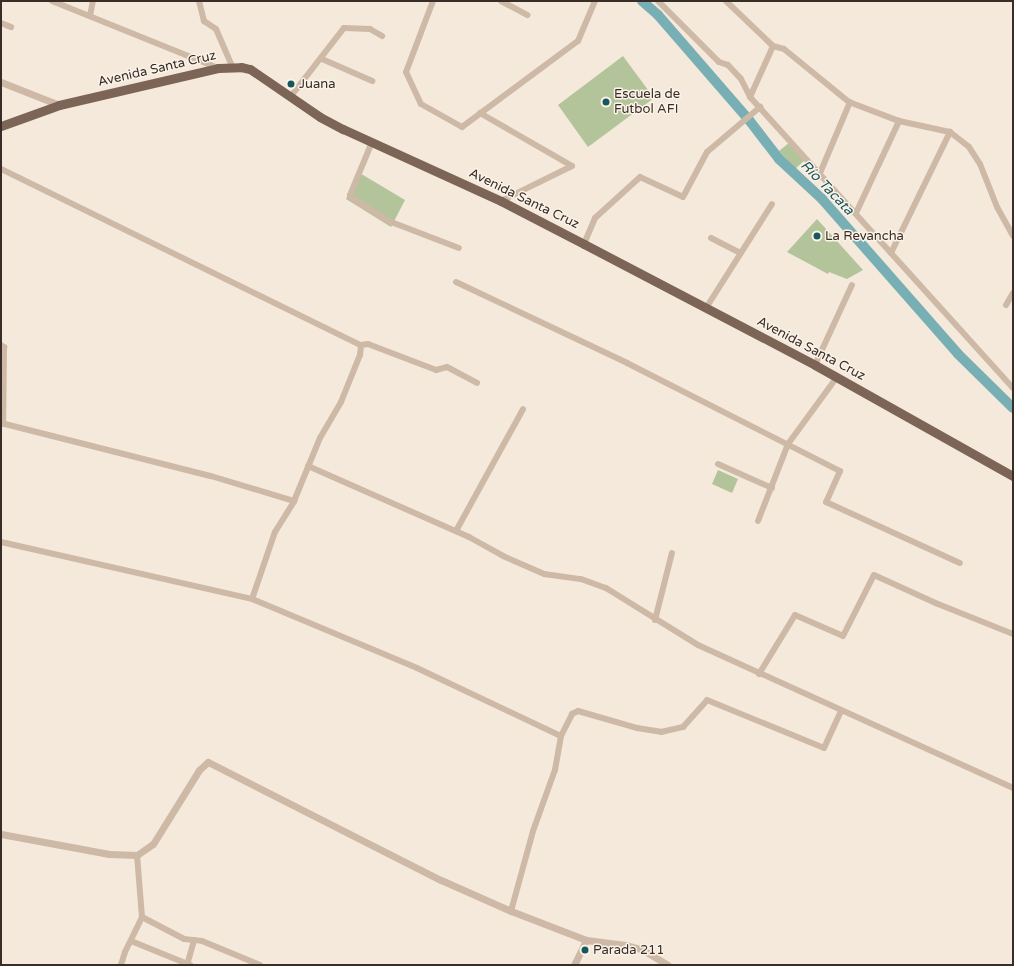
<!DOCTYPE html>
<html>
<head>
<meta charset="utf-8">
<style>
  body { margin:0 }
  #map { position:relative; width:1014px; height:966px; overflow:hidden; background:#f4e9db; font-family:"Varela Round",sans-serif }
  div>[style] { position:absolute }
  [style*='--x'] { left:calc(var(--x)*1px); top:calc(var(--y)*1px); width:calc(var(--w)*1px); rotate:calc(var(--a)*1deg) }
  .green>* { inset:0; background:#b4c49a }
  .river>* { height:10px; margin:-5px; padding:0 5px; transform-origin:5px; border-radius:5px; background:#77afb4 }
  .minor>* { height:6px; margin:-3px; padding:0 3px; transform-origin:3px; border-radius:3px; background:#cdb9a6 }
  .tertiary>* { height:7px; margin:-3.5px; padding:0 3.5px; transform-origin:3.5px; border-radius:3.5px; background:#cdb9a6 }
  .primary>* { height:9px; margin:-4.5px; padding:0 4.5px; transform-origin:4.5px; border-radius:4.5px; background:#7c6557 }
  .dots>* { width:11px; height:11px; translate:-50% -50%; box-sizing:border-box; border:2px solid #fbf3e8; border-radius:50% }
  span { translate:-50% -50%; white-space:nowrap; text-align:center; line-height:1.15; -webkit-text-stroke:3px #fbf3e8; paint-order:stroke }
  .street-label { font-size:13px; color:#392d27 }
  .poi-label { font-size:13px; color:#392d27 }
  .left { translate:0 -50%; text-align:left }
  .water-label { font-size:14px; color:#19575e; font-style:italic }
  .frame { position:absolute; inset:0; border:2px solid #392d27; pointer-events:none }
</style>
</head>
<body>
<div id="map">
  <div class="green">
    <i style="clip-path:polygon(623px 56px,654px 98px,588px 147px,558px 105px)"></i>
    <i style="clip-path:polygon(789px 143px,805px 160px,795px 169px,779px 151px)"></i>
    <i style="clip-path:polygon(358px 172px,405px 200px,391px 227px,346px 199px)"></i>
    <i style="clip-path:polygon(817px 219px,863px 270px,847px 279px,829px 272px,828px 274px,787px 252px)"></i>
    <i style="clip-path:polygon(718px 470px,738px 479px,732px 493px,712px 484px)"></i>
  </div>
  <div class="river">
    <i style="--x:642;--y:1;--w:21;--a:41"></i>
    <i style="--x:658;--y:15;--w:139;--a:49.1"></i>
    <i style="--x:749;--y:120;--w:49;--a:52.4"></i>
    <i style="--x:779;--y:159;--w:59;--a:42.9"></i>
    <i style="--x:822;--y:199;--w:206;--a:48.7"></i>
    <i style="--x:958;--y:354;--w:77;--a:44.5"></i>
  </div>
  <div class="minor">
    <i style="--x:52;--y:1;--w:179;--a:22"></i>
    <i style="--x:199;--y:1;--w:21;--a:76"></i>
    <i style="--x:204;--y:21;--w:14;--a:34"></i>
    <i style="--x:216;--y:29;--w:40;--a:66.6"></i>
    <i style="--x:433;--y:1;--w:76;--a:110.8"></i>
    <i style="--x:406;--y:72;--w:35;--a:65"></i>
    <i style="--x:421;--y:104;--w:47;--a:29.3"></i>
    <i style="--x:462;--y:127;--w:144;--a:-36.6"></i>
    <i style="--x:578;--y:41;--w:43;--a:-67"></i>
    <i style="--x:501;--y:1;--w:30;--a:28"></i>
    <i style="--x:658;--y:1;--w:86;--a:45"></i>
    <i style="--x:719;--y:62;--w:9;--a:18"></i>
    <i style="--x:728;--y:65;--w:19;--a:47"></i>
    <i style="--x:741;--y:79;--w:20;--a:63"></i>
    <i style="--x:750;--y:97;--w:392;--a:47.9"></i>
    <i style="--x:726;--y:1;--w:65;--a:43.8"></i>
    <i style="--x:773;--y:46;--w:11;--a:15"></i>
    <i style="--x:784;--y:49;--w:84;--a:39.2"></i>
    <i style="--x:849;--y:102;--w:53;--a:20.8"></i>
    <i style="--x:899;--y:121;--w:52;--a:12.2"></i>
    <i style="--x:950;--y:132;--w:24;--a:38"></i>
    <i style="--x:969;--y:147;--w:20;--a:57"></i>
    <i style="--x:980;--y:164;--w:46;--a:68.4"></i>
    <i style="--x:997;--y:207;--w:33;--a:61"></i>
    <i style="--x:90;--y:16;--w:15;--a:-79"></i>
    <i style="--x:1;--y:23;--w:11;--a:22"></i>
    <i style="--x:322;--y:59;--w:55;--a:23.7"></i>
    <i style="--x:291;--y:96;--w:86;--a:-52.1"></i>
    <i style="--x:344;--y:28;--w:26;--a:2"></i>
    <i style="--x:370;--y:29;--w:14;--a:30"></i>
    <i style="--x:750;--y:97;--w:56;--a:-65.7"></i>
    <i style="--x:480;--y:113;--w:106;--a:29.9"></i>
    <i style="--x:572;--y:166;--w:79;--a:153.8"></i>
    <i style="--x:372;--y:142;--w:57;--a:112.5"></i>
    <i style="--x:350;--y:195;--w:4;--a:56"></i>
    <i style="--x:352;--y:198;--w:40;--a:32.9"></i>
    <i style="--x:386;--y:220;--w:78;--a:21"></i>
    <i style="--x:1;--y:169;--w:401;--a:26.1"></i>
    <i style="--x:361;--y:345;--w:7;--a:-8"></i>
    <i style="--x:368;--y:344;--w:73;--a:20.9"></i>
    <i style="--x:436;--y:370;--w:11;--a:-15"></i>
    <i style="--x:447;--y:367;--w:34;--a:28"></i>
    <i style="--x:820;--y:173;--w:77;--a:-67.1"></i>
    <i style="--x:856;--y:213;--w:102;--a:-64.9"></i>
    <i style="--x:711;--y:238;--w:33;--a:27"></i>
    <i style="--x:584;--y:244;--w:28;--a:-67"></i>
    <i style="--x:595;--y:218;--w:61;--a:-42.3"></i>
    <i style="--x:640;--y:177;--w:47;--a:24.9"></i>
    <i style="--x:683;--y:197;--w:51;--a:-61.9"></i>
    <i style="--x:707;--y:152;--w:70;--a:-40.3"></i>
    <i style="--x:891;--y:253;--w:135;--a:-64"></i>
    <i style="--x:456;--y:282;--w:189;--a:25.3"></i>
    <i style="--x:627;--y:363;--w:239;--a:26.9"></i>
    <i style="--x:840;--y:471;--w:34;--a:114"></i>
    <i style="--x:826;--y:502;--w:147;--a:24.5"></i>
    <i style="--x:1006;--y:305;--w:14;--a:-60"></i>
    <i style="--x:706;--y:308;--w:123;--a:-57.6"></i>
    <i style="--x:1;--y:345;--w:4;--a:34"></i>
    <i style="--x:4;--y:347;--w:77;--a:90.7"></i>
    <i style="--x:815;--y:365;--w:88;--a:-65.2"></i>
    <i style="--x:1;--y:423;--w:217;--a:14.2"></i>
    <i style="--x:211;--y:476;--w:87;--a:16.8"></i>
    <i style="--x:718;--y:464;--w:59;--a:24"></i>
    <i style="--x:308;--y:466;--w:176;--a:23.8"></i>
    <i style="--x:469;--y:537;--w:39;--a:29"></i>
    <i style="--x:503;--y:556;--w:45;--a:23.7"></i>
    <i style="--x:544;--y:574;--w:37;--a:8"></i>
    <i style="--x:581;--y:579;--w:27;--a:20"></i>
    <i style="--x:606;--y:588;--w:108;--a:31.8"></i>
    <i style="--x:698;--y:645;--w:346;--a:24.4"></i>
    <i style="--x:758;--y:521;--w:83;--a:-68.7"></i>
    <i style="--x:788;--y:444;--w:83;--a:-53.8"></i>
    <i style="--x:456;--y:531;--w:139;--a:-61.2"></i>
    <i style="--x:1;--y:542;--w:257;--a:12.8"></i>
    <i style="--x:252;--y:599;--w:179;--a:22.7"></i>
    <i style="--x:417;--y:668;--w:159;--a:25.3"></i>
    <i style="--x:252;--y:599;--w:71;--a:-71.1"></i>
    <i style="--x:275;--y:532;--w:36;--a:-58"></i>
    <i style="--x:294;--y:501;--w:68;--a:-67.6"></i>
    <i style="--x:320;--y:438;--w:42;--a:-59.7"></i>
    <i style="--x:341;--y:402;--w:51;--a:-68"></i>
    <i style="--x:360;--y:355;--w:10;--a:-84"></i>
    <i style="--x:655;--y:620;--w:69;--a:-75.8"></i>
    <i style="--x:759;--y:674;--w:69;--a:-58.6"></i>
    <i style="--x:795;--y:615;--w:52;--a:23.6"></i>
    <i style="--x:843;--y:636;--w:68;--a:-63.1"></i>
    <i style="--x:874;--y:575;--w:70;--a:24.4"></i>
    <i style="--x:938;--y:604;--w:81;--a:21.8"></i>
    <i style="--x:137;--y:855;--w:62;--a:85.4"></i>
    <i style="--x:142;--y:917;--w:47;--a:27.6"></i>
    <i style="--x:184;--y:939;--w:18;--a:6"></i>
    <i style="--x:202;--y:941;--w:63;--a:22.5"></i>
    <i style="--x:511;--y:911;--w:83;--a:-74.6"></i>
    <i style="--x:533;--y:831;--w:65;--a:-70.2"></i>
    <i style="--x:555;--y:770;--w:35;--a:-80"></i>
    <i style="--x:561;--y:736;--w:25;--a:-63"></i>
    <i style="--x:572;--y:714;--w:7;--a:-27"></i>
    <i style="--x:578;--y:711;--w:61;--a:16.1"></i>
    <i style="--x:637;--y:728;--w:24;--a:9"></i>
    <i style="--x:661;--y:732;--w:23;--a:-13"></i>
    <i style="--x:683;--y:727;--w:36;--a:-48"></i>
    <i style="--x:707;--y:700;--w:126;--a:22.3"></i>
    <i style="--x:824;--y:748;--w:41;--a:-65.3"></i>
    <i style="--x:131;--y:941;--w:64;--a:22.1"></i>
    <i style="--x:121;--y:965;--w:14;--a:-73"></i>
    <i style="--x:125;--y:952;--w:39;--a:-64"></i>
    <i style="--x:187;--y:965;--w:26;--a:-74"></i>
  </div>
  <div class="tertiary">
    <i style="--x:1;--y:82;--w:62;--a:21.6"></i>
    <i style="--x:1;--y:834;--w:110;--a:10.5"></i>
    <i style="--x:109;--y:854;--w:28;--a:2"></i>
    <i style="--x:137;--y:855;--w:19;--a:-35"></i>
    <i style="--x:153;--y:844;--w:87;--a:-58.1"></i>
    <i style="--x:199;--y:770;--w:12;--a:-42"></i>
    <i style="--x:208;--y:762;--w:261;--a:26.9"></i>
    <i style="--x:441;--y:880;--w:77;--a:23.9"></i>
    <i style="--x:511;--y:911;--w:80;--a:21.1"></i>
    <i style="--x:586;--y:940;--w:40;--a:7.1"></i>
    <i style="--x:626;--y:945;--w:18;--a:16"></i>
    <i style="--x:643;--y:950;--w:29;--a:31"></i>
    <i style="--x:574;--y:965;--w:28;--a:-64"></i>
  </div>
  <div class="primary">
    <i style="--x:1;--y:126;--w:62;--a:-19.9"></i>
    <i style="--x:59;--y:105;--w:163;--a:-13.1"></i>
    <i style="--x:218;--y:68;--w:23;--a:-2"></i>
    <i style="--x:241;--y:67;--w:9;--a:13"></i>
    <i style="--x:250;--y:69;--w:85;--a:34.4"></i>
    <i style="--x:320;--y:117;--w:26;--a:28"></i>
    <i style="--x:343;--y:129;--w:174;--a:24.5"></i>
    <i style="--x:501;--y:201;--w:93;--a:27.4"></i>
    <i style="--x:584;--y:244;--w:261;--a:27.6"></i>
    <i style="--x:815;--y:365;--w:227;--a:29.3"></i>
  </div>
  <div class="dots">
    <i style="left:291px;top:84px;background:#19575e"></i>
    <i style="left:606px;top:102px;background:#19575e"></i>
    <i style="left:817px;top:236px;background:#19575e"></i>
    <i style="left:585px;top:950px;background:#19575e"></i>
  </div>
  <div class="street-label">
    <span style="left:157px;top:69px;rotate:-13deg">Avenida Santa Cruz</span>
    <span style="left:524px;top:199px;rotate:26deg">Avenida Santa Cruz</span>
    <span style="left:811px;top:349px;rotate:28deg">Avenida Santa Cruz</span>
  </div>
  <div class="poi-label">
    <span class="left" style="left:299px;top:84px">Juana</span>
    <span class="left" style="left:614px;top:102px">Escuela de<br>Futbol AFI</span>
    <span class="left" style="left:825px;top:236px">La Revancha</span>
    <span class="left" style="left:593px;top:950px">Parada 211</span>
  </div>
  <div class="water-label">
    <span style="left:827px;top:188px;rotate:46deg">Río Tacata</span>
  </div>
  <div class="frame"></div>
</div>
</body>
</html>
